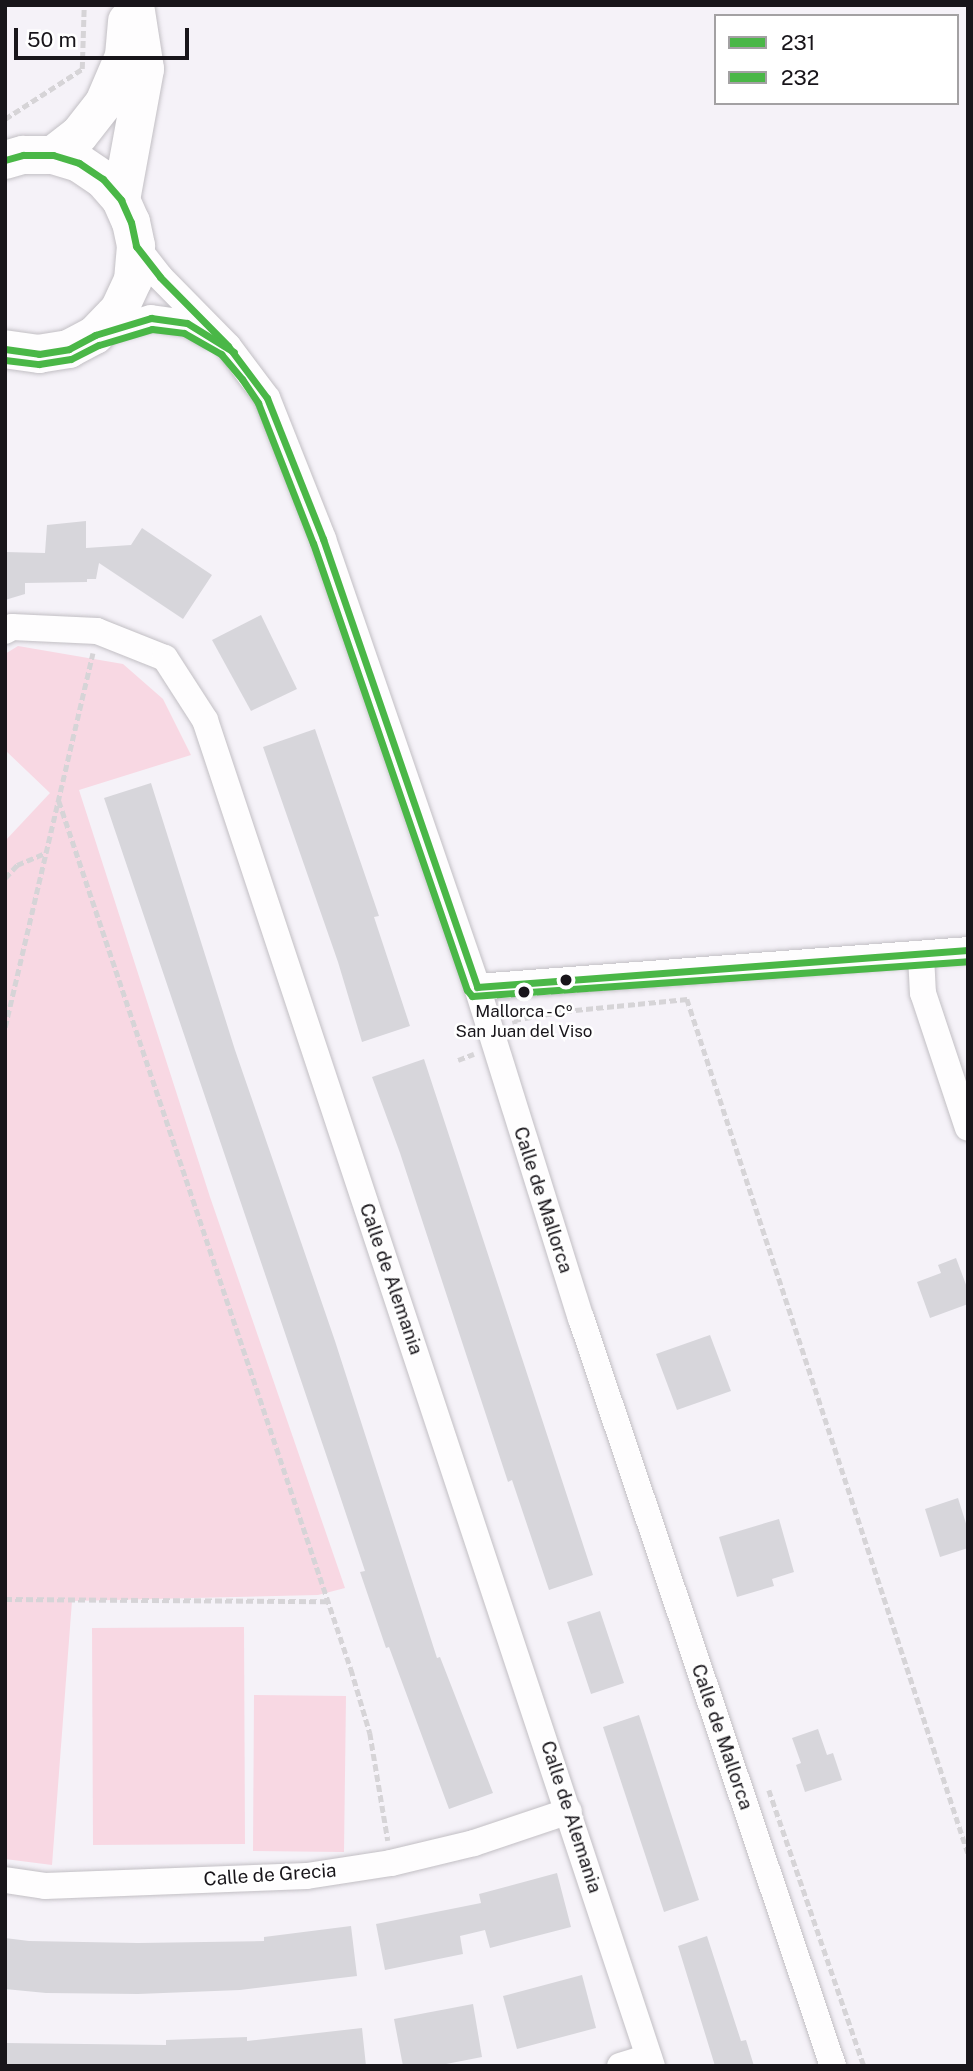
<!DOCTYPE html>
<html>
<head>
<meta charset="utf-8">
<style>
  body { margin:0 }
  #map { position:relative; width:973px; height:2071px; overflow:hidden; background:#f5f2f8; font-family:"Public Sans",sans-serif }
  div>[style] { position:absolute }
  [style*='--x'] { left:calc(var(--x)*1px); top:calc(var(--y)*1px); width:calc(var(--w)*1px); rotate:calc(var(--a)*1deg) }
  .green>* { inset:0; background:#f8d8e3 }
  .building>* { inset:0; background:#d7d6db }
  .path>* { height:4.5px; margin-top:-2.25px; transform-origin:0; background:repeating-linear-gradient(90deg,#d6d4d7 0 7px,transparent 0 10.5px) }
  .roads { filter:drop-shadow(0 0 2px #c2bfc4) drop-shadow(0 0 2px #c2bfc4) }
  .street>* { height:26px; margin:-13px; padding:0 13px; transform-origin:13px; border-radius:13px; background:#fefdfe }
  .secondary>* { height:38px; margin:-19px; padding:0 19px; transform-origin:19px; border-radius:19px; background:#fefdfe }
  .bus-1>* { height:7px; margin:-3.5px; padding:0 3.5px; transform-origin:3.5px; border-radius:3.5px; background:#4ab747 }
  .bus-2>* { height:7px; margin:-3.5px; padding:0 3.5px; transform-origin:3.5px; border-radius:3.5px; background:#4ab747 }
  .dots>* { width:19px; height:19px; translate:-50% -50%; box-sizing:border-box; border:4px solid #fff; border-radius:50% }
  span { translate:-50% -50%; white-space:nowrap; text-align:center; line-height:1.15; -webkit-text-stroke:5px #fff; paint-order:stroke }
  .bus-label { font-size:17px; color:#18151a }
  .street-label { font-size:19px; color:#18151a }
  .frame { position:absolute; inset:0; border:7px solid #18151a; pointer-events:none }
  .legend { position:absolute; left:714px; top:14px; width:245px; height:91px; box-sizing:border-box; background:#fff; border:2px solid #a3a1a3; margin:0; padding:9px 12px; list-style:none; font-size:21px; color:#18151a }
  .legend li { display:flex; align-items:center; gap:14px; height:35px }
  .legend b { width:35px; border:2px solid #a3a1a3 }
  .scale { position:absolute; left:14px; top:28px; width:175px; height:32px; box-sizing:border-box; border:4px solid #18151a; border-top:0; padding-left:9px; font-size:21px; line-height:24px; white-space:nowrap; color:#18151a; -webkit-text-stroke:5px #fff; paint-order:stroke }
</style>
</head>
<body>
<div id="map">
  <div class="green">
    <i style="clip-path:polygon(18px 646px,123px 664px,163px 699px,191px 755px,79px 790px,210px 1197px,345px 1588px,318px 1595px,72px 1601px,52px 1865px,5px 1859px,5px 841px,50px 793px,5px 750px,5px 654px)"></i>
    <i style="clip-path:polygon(244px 1627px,245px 1844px,93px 1845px,92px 1628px)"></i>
    <i style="clip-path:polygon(254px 1695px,346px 1696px,344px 1852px,253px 1851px)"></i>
  </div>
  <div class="building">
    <i style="clip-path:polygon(86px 521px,86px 548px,131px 545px,142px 528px,212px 575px,183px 619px,99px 563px,96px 579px,87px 579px,87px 582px,25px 583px,25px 594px,5px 600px,5px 552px,45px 553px,47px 525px)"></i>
    <i style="clip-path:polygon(261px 615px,297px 689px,251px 711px,212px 640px)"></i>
    <i style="clip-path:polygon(315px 729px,379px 916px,374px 917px,410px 1026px,362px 1042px,338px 962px,263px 747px)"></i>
    <i style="clip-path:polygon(151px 783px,235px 1050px,335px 1341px,437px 1658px,440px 1657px,493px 1793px,449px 1809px,389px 1647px,386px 1648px,360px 1572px,365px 1571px,334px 1478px,104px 798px)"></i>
    <i style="clip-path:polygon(424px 1059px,593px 1575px,549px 1590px,512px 1480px,508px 1482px,400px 1153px,372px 1077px)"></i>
    <i style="clip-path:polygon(956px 1258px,968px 1290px,968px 1304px,930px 1318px,917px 1282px,941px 1273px,938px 1265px)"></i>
    <i style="clip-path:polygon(710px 1335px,731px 1391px,677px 1410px,656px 1354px)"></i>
    <i style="clip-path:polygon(958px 1498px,968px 1530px,968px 1548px,940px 1557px,925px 1509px)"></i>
    <i style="clip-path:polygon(779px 1519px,794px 1572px,772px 1579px,774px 1586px,737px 1597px,719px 1537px)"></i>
    <i style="clip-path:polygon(600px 1611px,624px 1683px,591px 1694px,567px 1622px)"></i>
    <i style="clip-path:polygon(639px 1715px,699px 1900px,664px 1912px,603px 1727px)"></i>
    <i style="clip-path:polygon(818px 1729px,827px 1755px,833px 1753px,842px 1780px,805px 1792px,796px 1765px,801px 1763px,792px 1738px)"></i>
    <i style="clip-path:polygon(557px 1873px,571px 1927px,490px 1948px,485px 1930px,460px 1936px,463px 1954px,385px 1970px,376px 1924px,481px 1903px,479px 1894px)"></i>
    <i style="clip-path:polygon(351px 1926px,357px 1976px,240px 1990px,138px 1994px,46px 1993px,5px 1989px,5px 1938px,29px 1941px,138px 1943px,264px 1941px,264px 1937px)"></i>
    <i style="clip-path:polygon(707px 1936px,741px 2041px,746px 2040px,754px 2066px,715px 2066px,678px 1946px)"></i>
    <i style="clip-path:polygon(582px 1975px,596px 2028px,517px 2049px,503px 1996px)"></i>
    <i style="clip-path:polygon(473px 2004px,482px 2057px,436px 2066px,403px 2066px,394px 2019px)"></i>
    <i style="clip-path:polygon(362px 2028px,366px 2066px,5px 2066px,5px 2043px,166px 2045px,166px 2040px,247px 2037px,247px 2041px)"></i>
  </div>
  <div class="path">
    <i style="--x:5;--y:119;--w:92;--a:-33"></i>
    <i style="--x:82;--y:69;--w:64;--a:-88.2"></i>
    <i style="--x:59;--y:801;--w:916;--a:71.41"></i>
    <i style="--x:351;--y:1669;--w:67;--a:73.5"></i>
    <i style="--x:370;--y:1733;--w:109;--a:80.5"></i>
    <i style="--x:5;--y:878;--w:18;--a:-47"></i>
    <i style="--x:17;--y:865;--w:30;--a:-23"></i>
    <i style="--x:515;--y:1024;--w:4;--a:-104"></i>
    <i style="--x:514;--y:1020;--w:52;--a:-10"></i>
    <i style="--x:565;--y:1011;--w:123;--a:-5.6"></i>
    <i style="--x:687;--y:999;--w:899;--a:71.79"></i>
    <i style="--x:5;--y:1027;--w:384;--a:-76.8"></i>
    <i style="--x:458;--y:1060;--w:17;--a:-21"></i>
    <i style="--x:5;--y:1599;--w:321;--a:0.4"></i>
    <i style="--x:769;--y:1790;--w:292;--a:71"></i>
  </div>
  <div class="roads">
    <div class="street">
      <i style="--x:136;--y:246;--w:39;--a:52"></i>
      <i style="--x:160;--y:277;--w:97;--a:45.4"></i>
      <i style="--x:228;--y:346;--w:65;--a:53.1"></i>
      <i style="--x:267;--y:398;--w:152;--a:68.3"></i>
      <i style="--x:323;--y:539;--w:474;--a:71"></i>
      <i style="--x:477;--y:987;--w:347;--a:72.6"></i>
      <i style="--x:581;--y:1318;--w:789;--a:71.38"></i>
      <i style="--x:100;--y:333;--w:53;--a:-16.4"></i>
      <i style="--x:151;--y:318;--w:36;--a:8"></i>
      <i style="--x:187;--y:323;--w:26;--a:29"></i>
      <i style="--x:5;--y:631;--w:8;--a:-30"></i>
      <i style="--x:12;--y:627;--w:85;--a:2.7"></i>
      <i style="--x:97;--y:631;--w:73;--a:21.7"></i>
      <i style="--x:165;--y:658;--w:74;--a:57.2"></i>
      <i style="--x:205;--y:720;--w:1418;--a:71.63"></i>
      <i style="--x:921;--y:956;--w:37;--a:87"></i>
      <i style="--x:923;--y:993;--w:142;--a:71.6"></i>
      <i style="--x:477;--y:987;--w:492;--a:-4.3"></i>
      <i style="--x:5;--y:1880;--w:40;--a:8.5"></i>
      <i style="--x:45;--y:1886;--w:262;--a:-2.2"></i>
      <i style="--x:307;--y:1876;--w:85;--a:-8.8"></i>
      <i style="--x:391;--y:1863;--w:85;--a:-13.5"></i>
      <i style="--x:474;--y:1843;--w:100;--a:-18.6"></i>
      <i style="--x:620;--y:2066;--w:30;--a:-17"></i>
    </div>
    <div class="secondary">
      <i style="--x:53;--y:155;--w:33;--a:-38"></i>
      <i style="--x:79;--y:135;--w:41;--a:-52"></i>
      <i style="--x:104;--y:103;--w:51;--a:-66.9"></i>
      <i style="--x:124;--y:56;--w:35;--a:-85"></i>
      <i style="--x:5;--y:160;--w:19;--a:-16"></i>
      <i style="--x:23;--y:155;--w:30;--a:0"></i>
      <i style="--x:53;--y:155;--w:27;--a:17"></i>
      <i style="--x:79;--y:163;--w:29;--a:34"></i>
      <i style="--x:103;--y:179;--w:28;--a:49"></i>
      <i style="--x:121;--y:200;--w:24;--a:66"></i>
      <i style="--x:131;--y:222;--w:25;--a:78"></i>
      <i style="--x:136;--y:246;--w:34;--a:95"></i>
      <i style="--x:133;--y:280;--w:33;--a:115"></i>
      <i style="--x:119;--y:310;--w:35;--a:134"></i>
      <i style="--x:95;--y:335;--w:30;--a:152"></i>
      <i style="--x:69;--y:349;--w:30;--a:171"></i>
      <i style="--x:39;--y:354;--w:34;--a:-172"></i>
      <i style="--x:121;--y:200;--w:133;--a:-79.6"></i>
      <i style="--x:145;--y:69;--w:65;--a:-98.9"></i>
    </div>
  </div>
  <div class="bus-1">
    <i style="--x:5;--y:160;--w:19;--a:-16"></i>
    <i style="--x:23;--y:155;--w:30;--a:0"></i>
    <i style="--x:53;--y:155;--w:27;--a:17"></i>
    <i style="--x:79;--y:163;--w:29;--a:34"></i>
    <i style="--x:103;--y:179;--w:28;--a:49"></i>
    <i style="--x:121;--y:200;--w:24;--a:66"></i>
    <i style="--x:131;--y:222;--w:25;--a:78"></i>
    <i style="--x:136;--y:246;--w:39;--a:52"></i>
    <i style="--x:160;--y:277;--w:97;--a:45.4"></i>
    <i style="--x:228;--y:346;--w:65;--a:53.1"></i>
    <i style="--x:267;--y:398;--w:152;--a:68.3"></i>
    <i style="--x:323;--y:539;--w:474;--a:71"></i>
    <i style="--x:5;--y:349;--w:34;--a:8"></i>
    <i style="--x:39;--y:354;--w:30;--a:-9"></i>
    <i style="--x:69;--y:349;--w:30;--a:-28"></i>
    <i style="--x:95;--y:335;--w:59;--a:-16.9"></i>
    <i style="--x:151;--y:318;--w:36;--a:8"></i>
    <i style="--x:187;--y:323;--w:55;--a:31.7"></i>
    <i style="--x:477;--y:987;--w:492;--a:-4.3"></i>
  </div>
  <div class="bus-2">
    <i style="--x:5;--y:360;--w:34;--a:7"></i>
    <i style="--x:39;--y:364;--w:32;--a:-9"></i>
    <i style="--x:71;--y:359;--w:31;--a:-27"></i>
    <i style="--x:99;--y:345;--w:55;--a:-16.8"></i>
    <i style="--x:152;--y:329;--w:32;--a:7"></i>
    <i style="--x:184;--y:333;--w:43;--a:29.6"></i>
    <i style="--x:221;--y:354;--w:33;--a:50"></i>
    <i style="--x:242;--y:379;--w:29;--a:56"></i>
    <i style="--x:258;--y:403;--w:150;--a:68.6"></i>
    <i style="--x:313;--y:543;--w:473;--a:71"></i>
    <i style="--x:467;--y:990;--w:8;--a:50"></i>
    <i style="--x:472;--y:996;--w:497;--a:-4"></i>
  </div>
  <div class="dots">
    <i style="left:566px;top:980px;background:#18151a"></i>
    <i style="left:524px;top:992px;background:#18151a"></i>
  </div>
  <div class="bus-label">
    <span style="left:524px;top:1022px">Mallorca - Cº<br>San Juan del Viso</span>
  </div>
  <div class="street-label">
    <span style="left:543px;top:1200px;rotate:72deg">Calle de Mallorca</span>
    <span style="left:391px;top:1279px;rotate:71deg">Calle de Alemania</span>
    <span style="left:722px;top:1737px;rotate:71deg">Calle de Mallorca</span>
    <span style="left:571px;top:1817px;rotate:72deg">Calle de Alemania</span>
    <span style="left:270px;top:1875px;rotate:-4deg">Calle de Grecia</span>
  </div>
  <div class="frame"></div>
  <ul class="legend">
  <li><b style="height:9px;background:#4ab747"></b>231</li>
  <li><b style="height:9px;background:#4ab747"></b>232</li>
  </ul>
  <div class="scale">50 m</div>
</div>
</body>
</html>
